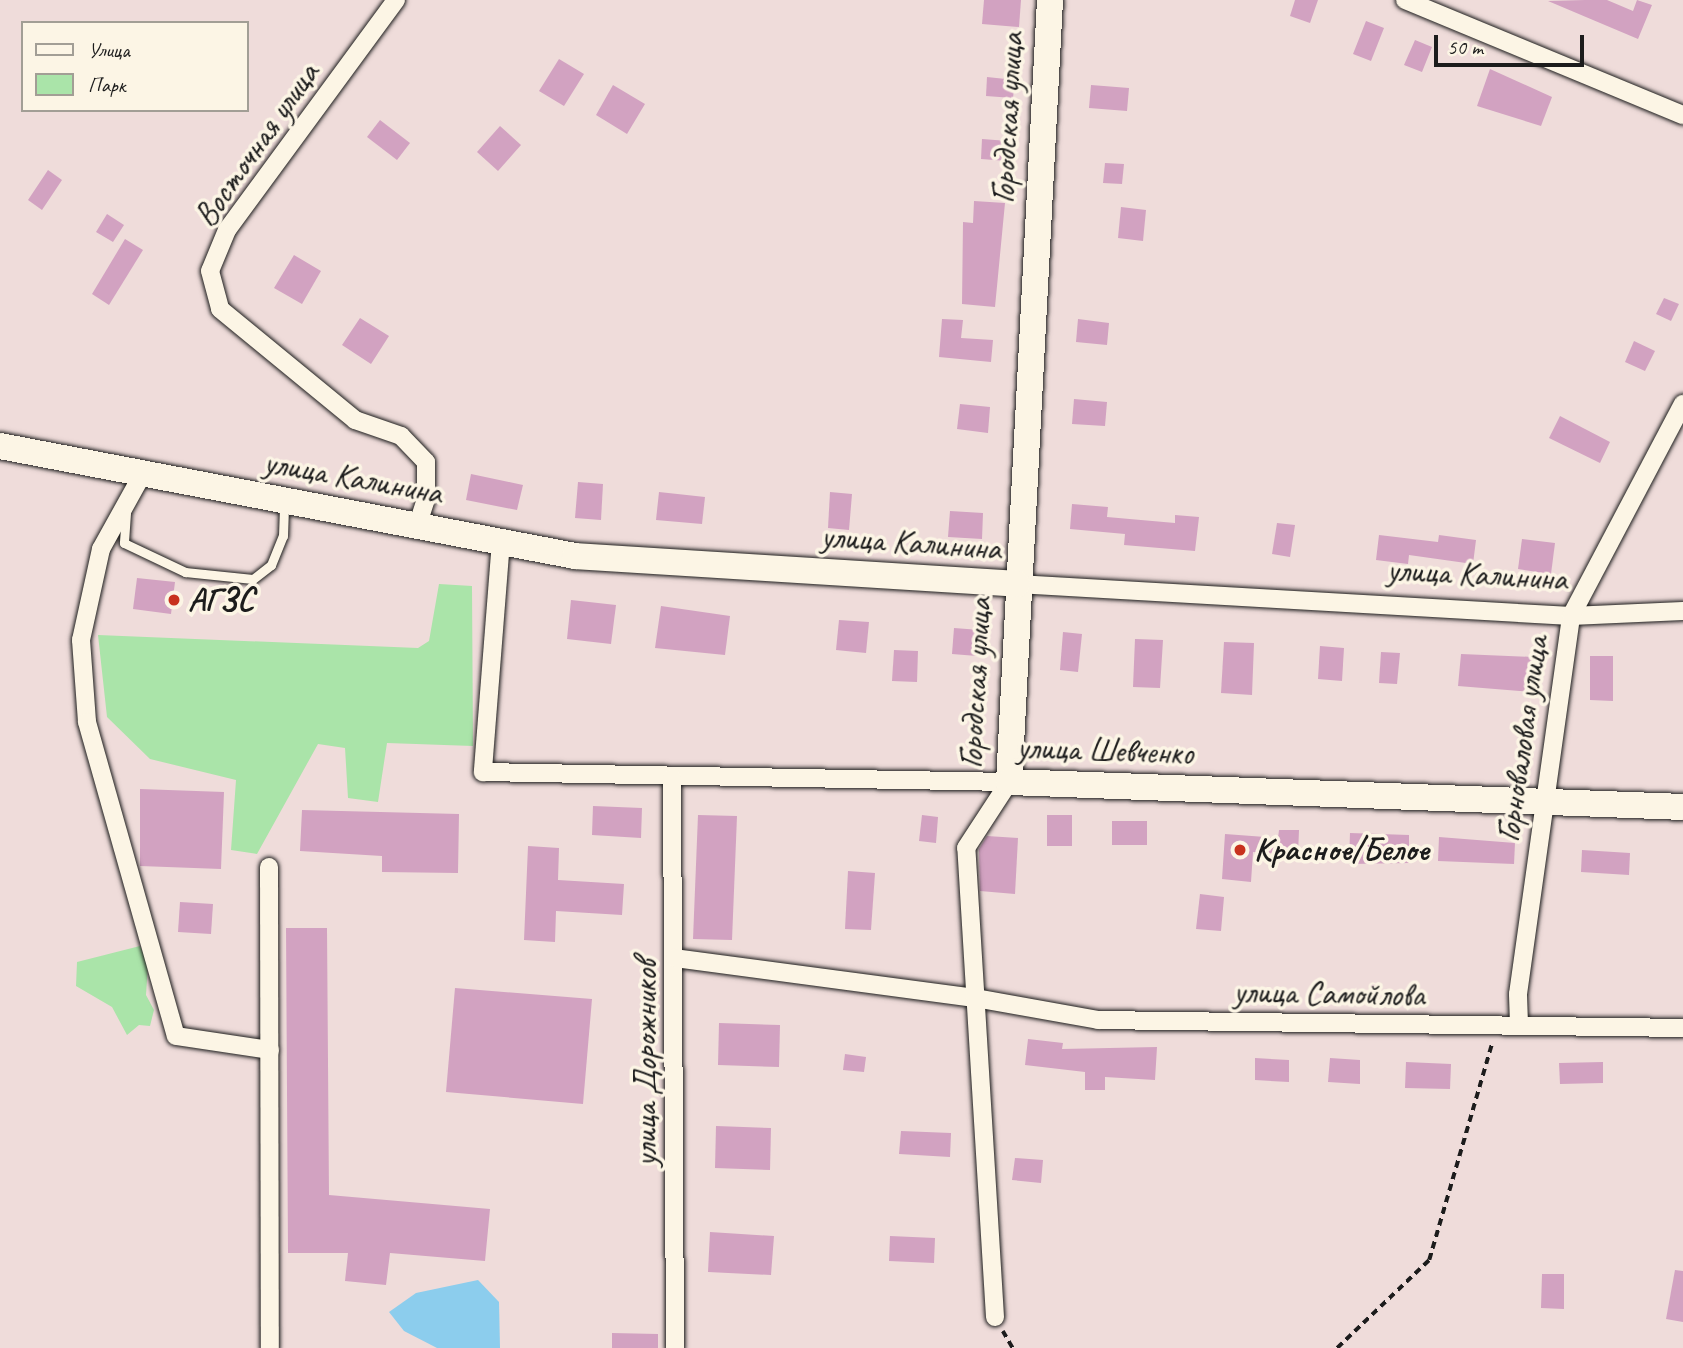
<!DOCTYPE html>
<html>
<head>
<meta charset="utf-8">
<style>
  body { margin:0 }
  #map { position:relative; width:1683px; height:1348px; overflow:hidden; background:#efdcda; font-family:Caveat,sans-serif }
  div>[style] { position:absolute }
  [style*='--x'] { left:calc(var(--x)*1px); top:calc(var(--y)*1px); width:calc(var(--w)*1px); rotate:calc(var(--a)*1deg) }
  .green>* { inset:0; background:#aae4a9 }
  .water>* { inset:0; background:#8ccded }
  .building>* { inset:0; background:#d2a2c1 }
  .path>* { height:3.5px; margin-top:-1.75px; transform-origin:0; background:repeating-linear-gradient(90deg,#1c1c1c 0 7px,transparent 0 12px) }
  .roads { filter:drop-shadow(0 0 2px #1c1c1c) drop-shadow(0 0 2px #1c1c1c) }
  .lane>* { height:9px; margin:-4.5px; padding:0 4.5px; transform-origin:4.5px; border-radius:4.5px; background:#fcf5e5 }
  .street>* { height:18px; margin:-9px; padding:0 9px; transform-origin:9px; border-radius:9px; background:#fcf5e5 }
  .primary>* { height:26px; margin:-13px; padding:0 13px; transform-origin:13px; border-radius:13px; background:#fcf5e5 }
  .dots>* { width:19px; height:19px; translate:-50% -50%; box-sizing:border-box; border:4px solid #fcf5e5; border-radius:50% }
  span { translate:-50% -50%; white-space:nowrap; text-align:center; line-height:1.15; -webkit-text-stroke:7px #fcf5e5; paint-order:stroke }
  .street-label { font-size:33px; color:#1c1c1c }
  .poi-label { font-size:33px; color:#1c1c1c; font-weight:700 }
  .left { translate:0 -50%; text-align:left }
  .legend { position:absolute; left:21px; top:21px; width:228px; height:91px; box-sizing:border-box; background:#fcf5e5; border:2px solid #a29e95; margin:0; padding:9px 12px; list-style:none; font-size:21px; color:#1c1c1c }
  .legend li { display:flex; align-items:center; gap:14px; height:35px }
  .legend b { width:35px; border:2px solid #a29e95 }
  .scale { position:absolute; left:1434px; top:35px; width:150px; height:32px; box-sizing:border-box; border:4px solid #1c1c1c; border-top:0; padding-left:9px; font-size:21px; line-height:24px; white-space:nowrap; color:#1c1c1c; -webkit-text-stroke:5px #fcf5e5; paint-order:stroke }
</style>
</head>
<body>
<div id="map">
  <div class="green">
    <i style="clip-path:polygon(439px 584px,472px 586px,473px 746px,387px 743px,378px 802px,348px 798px,345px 748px,318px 744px,257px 854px,231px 850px,236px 780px,150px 759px,107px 717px,98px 635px,418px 648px,429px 641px)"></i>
    <i style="clip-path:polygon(140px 946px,148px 964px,146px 995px,154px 1010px,150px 1026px,139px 1025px,127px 1035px,112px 1007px,76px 986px,77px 962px)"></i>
  </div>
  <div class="water">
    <i style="clip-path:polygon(478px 1280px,499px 1302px,500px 1348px,437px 1348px,404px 1331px,389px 1312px,416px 1293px)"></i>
  </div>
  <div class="building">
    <i style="clip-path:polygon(984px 0,1021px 0,1019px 27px,982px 24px)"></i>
    <i style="clip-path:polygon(1295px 0,1318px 0,1310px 23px,1290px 16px)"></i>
    <i style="clip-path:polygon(1585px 0,1607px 0,1633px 11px,1637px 0,1652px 5px,1638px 39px,1548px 1px)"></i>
    <i style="clip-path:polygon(1366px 21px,1384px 28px,1371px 61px,1353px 54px)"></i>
    <i style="clip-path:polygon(1415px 40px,1432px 47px,1422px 72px,1404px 65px)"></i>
    <i style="clip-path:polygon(559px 59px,584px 74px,564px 106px,539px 91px)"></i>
    <i style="clip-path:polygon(1490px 69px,1552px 97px,1541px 126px,1477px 106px)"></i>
    <i style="clip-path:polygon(987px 77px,1015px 80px,1013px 98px,986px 96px)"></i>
    <i style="clip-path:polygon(613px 85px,645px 104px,627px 134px,596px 115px)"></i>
    <i style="clip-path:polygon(1091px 85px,1129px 88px,1127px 111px,1089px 108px)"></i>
    <i style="clip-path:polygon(380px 120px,410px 143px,397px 160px,367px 137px)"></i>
    <i style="clip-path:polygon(500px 126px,521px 145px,498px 171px,477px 152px)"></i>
    <i style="clip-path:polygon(982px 139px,1008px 141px,1007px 161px,981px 159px)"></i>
    <i style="clip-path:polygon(1105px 163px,1124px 164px,1122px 184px,1103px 183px)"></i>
    <i style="clip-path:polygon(48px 170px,62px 180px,42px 210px,28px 200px)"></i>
    <i style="clip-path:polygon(974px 201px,1005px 203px,995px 307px,962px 304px,963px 222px,973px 223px)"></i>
    <i style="clip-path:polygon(1121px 207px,1146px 210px,1143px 241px,1118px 238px)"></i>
    <i style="clip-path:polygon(107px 214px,124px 225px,113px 242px,96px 232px)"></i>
    <i style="clip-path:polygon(125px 239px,143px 250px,109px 305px,92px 294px)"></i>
    <i style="clip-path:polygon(294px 255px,321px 271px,302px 304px,274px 288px)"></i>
    <i style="clip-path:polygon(1664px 298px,1679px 304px,1671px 321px,1656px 314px)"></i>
    <i style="clip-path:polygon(360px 318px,389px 336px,371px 364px,342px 345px)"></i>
    <i style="clip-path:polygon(942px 319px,963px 320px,961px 338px,993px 340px,991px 362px,939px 357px)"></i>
    <i style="clip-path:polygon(1078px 319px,1109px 323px,1107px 345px,1076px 342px)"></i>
    <i style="clip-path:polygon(1634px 341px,1655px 351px,1645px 371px,1625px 362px)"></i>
    <i style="clip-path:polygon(1074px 399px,1107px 402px,1105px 426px,1072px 424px)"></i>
    <i style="clip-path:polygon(960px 404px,990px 407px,988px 433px,957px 429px)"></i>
    <i style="clip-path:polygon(1560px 416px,1610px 442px,1600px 463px,1549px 438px)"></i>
    <i style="clip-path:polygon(471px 474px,523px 485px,517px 510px,466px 500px)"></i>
    <i style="clip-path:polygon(578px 482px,603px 484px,601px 520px,575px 518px)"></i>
    <i style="clip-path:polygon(659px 492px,705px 497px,702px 524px,656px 520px)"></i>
    <i style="clip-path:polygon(830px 492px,852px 494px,849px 530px,828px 528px)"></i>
    <i style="clip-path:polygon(1072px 504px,1108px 507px,1107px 517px,1175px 523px,1175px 515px,1199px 517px,1195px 551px,1124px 545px,1125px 534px,1070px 529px)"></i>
    <i style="clip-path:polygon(950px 511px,983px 513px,982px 539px,948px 537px)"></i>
    <i style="clip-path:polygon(1277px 523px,1295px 525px,1290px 557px,1272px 554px)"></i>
    <i style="clip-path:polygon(1379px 535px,1438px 542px,1439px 535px,1476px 540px,1473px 564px,1409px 555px,1408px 564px,1376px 560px)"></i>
    <i style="clip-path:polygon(1522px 539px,1555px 543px,1551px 574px,1518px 569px)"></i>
    <i style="clip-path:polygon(137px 578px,175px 582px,171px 614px,133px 609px)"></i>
    <i style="clip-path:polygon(571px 600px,616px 605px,611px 644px,567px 639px)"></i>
    <i style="clip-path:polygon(661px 606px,730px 616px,725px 655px,655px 648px)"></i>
    <i style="clip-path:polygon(839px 620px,869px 622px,866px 653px,836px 650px)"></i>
    <i style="clip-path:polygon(954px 628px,980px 630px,977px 656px,952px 654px)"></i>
    <i style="clip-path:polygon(1063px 632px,1082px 634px,1078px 672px,1060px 670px)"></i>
    <i style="clip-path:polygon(1135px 639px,1163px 640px,1160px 688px,1133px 687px)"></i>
    <i style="clip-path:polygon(1224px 642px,1254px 643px,1252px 695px,1221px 693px)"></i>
    <i style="clip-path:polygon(1320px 646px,1344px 648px,1342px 681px,1318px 679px)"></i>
    <i style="clip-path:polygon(894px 650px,918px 651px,917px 682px,892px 681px)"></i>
    <i style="clip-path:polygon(1381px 652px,1400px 653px,1397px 684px,1379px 683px)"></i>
    <i style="clip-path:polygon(1461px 654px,1534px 657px,1531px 692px,1458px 686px)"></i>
    <i style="clip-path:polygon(1590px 656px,1613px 656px,1613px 701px,1590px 700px)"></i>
    <i style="clip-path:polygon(140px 789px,224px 792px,221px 869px,140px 866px)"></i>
    <i style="clip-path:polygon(593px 806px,642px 808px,641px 838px,592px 835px)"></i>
    <i style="clip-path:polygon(302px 810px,459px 814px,458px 873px,382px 872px,382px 856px,300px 851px)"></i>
    <i style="clip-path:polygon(698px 815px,737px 816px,732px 940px,693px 939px)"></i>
    <i style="clip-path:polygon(922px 815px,938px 817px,936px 843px,919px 841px)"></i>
    <i style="clip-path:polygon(1047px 815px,1072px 815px,1072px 846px,1047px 846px)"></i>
    <i style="clip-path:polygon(1112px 821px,1147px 821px,1147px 845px,1112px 845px)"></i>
    <i style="clip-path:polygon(1279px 830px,1299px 830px,1298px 855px,1253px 852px,1251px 882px,1222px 879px,1225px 834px,1278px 838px)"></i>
    <i style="clip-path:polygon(1350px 833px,1409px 835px,1409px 863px,1349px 864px)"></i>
    <i style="clip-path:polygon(987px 836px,1018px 838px,1015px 894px,980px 891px,979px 849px)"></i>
    <i style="clip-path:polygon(1439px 837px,1515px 843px,1514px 864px,1438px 861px)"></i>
    <i style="clip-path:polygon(528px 846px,559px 848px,558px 880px,624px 884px,622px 915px,556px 911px,555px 942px,524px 940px)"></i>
    <i style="clip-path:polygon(1582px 850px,1630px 853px,1629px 875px,1581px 872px)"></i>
    <i style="clip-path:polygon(848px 871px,875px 873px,871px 930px,845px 929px)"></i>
    <i style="clip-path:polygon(1200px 894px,1224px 897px,1221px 931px,1196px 929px)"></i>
    <i style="clip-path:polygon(180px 902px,213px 904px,211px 934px,178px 932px)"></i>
    <i style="clip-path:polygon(286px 928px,327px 928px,329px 1195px,490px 1209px,485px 1261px,390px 1253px,386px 1285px,345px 1281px,348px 1253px,288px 1253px)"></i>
    <i style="clip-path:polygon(455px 988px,592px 999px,583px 1104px,446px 1092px)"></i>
    <i style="clip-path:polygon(719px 1023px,780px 1025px,779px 1067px,718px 1065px)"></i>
    <i style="clip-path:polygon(1028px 1039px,1063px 1043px,1062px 1049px,1157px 1047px,1155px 1080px,1105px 1077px,1105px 1090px,1085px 1090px,1085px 1072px,1025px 1065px)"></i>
    <i style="clip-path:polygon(845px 1054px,866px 1057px,864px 1072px,843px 1070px)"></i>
    <i style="clip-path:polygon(1255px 1058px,1289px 1060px,1289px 1082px,1255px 1080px)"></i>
    <i style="clip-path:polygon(1330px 1058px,1360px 1060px,1360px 1084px,1328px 1082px)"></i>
    <i style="clip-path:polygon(1406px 1062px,1451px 1064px,1450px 1089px,1405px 1088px)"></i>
    <i style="clip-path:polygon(1603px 1062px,1603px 1083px,1560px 1084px,1559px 1063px)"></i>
    <i style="clip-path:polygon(716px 1126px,771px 1128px,770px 1170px,715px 1168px)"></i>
    <i style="clip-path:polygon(901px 1131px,951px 1133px,950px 1157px,899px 1154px)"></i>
    <i style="clip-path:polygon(1015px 1158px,1043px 1160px,1041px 1183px,1012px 1180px)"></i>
    <i style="clip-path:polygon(710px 1232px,774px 1236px,771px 1275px,708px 1272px)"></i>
    <i style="clip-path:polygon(890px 1236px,935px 1238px,934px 1263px,889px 1261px)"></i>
    <i style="clip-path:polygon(1675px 1270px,1683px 1271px,1683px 1322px,1666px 1319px)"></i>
    <i style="clip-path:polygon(1542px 1274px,1564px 1274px,1564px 1309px,1541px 1308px)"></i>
    <i style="clip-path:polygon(612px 1333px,658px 1334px,658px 1348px,612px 1348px)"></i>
  </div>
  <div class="path">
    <i style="--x:1003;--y:1331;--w:20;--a:60"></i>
    <i style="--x:1337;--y:1348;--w:127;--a:-43.7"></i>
    <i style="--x:1429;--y:1260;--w:226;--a:-73.8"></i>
  </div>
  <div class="roads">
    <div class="lane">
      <i style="--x:126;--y:513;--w:30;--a:94"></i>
      <i style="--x:124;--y:543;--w:68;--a:25.4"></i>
      <i style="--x:185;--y:572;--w:68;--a:5.9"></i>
      <i style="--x:253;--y:579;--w:23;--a:-38"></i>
      <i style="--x:271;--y:565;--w:31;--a:-68"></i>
      <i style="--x:283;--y:536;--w:31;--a:-88"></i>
    </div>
    <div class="street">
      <i style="--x:396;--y:0;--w:285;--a:126.3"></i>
      <i style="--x:227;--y:230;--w:44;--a:112.5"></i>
      <i style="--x:210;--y:271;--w:39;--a:75"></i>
      <i style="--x:220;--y:309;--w:175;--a:39.4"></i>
      <i style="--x:355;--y:420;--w:49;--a:19.2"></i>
      <i style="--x:401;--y:436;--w:36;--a:46"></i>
      <i style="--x:426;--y:462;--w:37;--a:90"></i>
      <i style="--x:426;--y:499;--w:26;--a:108"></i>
      <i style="--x:1405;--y:0;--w:301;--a:22.5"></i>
      <i style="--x:142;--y:475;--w:85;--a:119"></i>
      <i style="--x:101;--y:549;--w:93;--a:102.4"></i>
      <i style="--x:81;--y:640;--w:82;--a:85.8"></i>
      <i style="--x:87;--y:722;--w:326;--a:74.2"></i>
      <i style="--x:176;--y:1036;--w:95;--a:8.5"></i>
      <i style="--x:501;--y:541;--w:232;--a:94.5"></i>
      <i style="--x:483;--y:772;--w:526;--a:1.09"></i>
      <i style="--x:1017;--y:584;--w:555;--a:3.31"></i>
      <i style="--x:1571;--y:616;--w:112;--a:-2.6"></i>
      <i style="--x:672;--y:778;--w:570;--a:89.7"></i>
      <i style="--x:269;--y:867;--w:481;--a:89.9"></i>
      <i style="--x:675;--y:958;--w:303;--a:7.6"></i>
      <i style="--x:975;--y:998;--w:125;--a:10.1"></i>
      <i style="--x:1098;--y:1020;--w:585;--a:0.78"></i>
      <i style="--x:1519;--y:1024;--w:30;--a:-92"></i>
      <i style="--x:1518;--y:994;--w:382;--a:-82"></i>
      <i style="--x:1571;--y:616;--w:240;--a:-62.2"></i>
      <i style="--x:995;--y:1317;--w:470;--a:-93.5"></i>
      <i style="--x:966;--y:848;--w:79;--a:-56.9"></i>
    </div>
    <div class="primary">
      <i style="--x:1050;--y:0;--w:783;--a:93"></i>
      <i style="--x:1009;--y:782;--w:674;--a:2.12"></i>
      <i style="--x:0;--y:446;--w:585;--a:10.83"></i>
      <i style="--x:575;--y:556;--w:443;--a:3.6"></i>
    </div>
  </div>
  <div class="dots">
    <i style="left:174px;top:600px;background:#c8321e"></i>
    <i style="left:1240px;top:850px;background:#c8321e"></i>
  </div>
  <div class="street-label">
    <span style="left:1008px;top:118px;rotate:-87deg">Городская улица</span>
    <span style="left:257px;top:145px;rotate:-55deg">Восточная улица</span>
    <span style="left:353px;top:478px;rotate:10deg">улица Калинина</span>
    <span style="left:911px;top:543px;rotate:4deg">улица Калинина</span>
    <span style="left:1477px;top:575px;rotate:3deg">улица Калинина</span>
    <span style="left:976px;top:683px;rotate:-87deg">Городская улица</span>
    <span style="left:1523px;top:739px;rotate:-82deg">Горноваловая улица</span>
    <span style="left:1105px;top:751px;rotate:2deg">улица Шевченко</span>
    <span style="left:1329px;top:994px;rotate:1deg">улица Самойлова</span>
    <span style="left:646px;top:1063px;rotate:-90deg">улица Дорожников</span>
  </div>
  <div class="poi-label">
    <span class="left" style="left:188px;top:600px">АГЗС</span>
    <span class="left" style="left:1254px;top:850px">Красное/Белое</span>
  </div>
  <ul class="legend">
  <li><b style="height:9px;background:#fcf5e5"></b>Улица</li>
  <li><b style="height:19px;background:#aae4a9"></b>Парк</li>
  </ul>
  <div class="scale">50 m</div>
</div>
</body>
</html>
